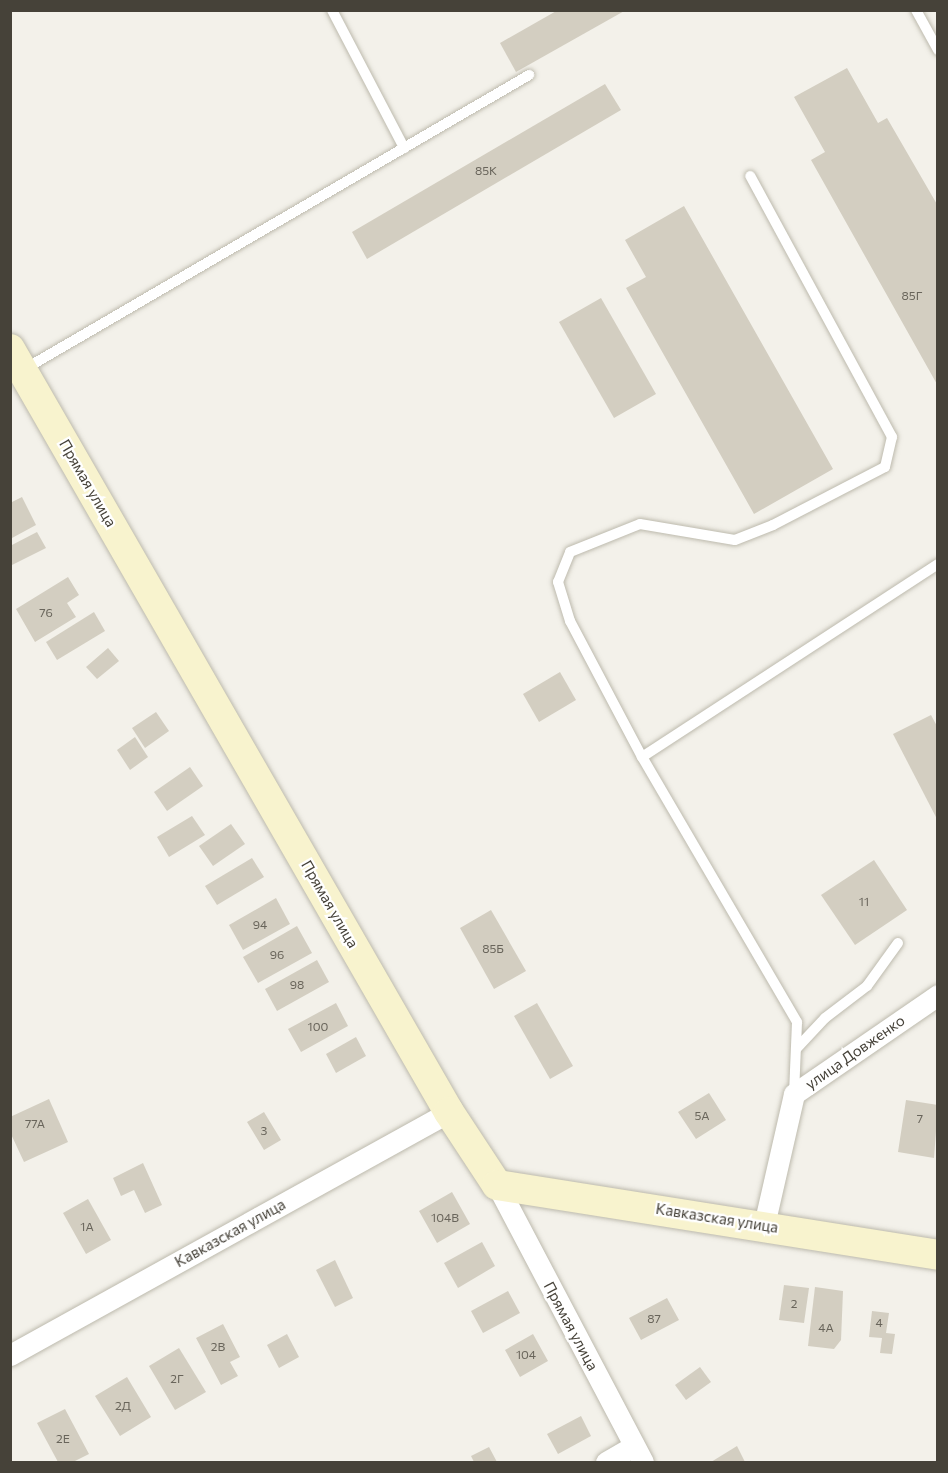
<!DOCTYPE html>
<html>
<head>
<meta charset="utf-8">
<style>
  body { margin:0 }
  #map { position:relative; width:948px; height:1473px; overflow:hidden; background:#f3f1ea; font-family:Commissioner,sans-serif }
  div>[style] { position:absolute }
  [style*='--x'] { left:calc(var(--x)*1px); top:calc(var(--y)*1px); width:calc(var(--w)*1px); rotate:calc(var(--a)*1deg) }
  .building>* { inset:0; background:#d3cec1 }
  .roads { filter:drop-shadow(0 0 2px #bdbaad) drop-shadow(0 0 2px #bdbaad) }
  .lane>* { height:10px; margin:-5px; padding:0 5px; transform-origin:5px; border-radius:5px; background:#fff }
  .street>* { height:21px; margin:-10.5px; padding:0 10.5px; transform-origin:10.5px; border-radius:10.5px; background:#fff }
  .secondary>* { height:30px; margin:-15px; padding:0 15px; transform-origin:15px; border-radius:15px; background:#f8f3ce }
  span { translate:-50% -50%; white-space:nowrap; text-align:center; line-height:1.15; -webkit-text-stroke:4.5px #fff; paint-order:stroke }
  .number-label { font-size:12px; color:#69655b }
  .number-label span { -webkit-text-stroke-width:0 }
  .street-label { font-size:15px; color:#464239 }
  .frame { position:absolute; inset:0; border:12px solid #464239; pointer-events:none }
</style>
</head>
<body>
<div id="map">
  <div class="building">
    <i style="clip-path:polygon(558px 10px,626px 10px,516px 72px,500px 43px)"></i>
    <i style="clip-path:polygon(847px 68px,878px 123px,887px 118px,938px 206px,938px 386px,811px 160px,825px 152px,794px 97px)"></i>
    <i style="clip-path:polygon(605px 84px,621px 110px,367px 259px,352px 232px)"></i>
    <i style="clip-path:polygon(684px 206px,833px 469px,754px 514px,626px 288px,646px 277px,625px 240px)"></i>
    <i style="clip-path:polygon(601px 298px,656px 394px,614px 418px,559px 322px)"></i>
    <i style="clip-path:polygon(22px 497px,36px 525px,12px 538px,10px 503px)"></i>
    <i style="clip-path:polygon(37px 532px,46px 548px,10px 566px,10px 546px)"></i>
    <i style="clip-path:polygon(68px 577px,79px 595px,67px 603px,76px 617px,35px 642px,16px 609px)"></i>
    <i style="clip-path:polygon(94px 612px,105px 631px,57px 660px,46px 642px)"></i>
    <i style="clip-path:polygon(108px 648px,119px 661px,97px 679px,86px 667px)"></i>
    <i style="clip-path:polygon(560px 672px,576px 700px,539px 722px,523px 694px)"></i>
    <i style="clip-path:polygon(156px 712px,169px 731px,145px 748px,132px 728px)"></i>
    <i style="clip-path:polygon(931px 715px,938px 728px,938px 821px,893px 734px)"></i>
    <i style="clip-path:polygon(135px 737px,148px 757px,130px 770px,117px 750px)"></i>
    <i style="clip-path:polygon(190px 767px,203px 786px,167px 811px,154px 792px)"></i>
    <i style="clip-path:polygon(192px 816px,205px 835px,169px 857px,157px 837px)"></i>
    <i style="clip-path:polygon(231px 824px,245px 844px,213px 866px,199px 846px)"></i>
    <i style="clip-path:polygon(252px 858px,264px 877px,217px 905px,205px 886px)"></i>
    <i style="clip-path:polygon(874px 860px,907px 910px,855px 945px,821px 895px)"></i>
    <i style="clip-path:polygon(276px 898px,290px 924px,243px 950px,229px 925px)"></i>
    <i style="clip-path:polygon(491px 910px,526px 971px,494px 989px,460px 928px)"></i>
    <i style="clip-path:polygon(297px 926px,312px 953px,258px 983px,243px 957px)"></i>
    <i style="clip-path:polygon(317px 960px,329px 982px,277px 1011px,265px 989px)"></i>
    <i style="clip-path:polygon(336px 1003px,348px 1026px,301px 1052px,288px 1029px)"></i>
    <i style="clip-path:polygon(537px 1003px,573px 1066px,550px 1079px,514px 1016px)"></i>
    <i style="clip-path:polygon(356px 1037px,366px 1056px,336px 1073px,326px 1054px)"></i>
    <i style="clip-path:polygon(709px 1093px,726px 1120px,696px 1139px,678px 1112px)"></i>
    <i style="clip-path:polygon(49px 1099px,68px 1142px,24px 1162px,10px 1132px,10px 1117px)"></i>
    <i style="clip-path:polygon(906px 1100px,938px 1105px,934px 1158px,898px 1152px)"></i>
    <i style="clip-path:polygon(264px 1112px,281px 1140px,264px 1150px,247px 1122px)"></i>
    <i style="clip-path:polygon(143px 1163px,162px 1205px,145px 1213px,134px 1190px,121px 1196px,113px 1178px)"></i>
    <i style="clip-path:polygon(452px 1192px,470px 1224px,437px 1243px,419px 1211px)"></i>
    <i style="clip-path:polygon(88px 1199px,111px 1240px,86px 1254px,63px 1213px)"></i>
    <i style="clip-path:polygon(482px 1242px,495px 1266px,458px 1288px,444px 1263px)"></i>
    <i style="clip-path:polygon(335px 1260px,353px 1298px,335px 1307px,316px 1270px)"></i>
    <i style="clip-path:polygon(784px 1285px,809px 1288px,804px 1323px,779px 1320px)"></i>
    <i style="clip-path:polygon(815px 1287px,843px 1291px,841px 1340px,834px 1349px,808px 1346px)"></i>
    <i style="clip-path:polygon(508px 1291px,520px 1313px,483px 1333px,471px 1311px)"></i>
    <i style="clip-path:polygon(667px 1298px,679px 1320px,641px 1340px,629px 1318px)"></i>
    <i style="clip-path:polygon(872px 1311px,889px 1313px,886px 1333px,895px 1334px,892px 1354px,880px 1353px,882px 1338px,869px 1337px)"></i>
    <i style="clip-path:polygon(223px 1324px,240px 1357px,230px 1362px,238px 1376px,221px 1385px,196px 1338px)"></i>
    <i style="clip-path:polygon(287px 1334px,299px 1357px,279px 1368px,267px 1345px)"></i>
    <i style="clip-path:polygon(533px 1334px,548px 1361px,520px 1377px,505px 1350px)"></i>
    <i style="clip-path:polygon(179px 1348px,206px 1392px,175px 1410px,149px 1366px)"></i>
    <i style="clip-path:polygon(700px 1367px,711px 1382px,686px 1400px,675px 1385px)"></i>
    <i style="clip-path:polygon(127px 1377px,151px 1417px,120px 1436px,95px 1396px)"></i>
    <i style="clip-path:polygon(65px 1409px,89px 1454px,73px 1462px,58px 1462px,37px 1423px)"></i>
    <i style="clip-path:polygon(581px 1416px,591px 1436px,558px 1454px,547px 1434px)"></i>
    <i style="clip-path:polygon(737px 1446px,745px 1462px,711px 1462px)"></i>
    <i style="clip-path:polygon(489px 1447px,497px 1462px,474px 1462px,471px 1456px)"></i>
  </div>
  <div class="roads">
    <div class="lane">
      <i style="--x:332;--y:10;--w:156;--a:62.4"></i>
      <i style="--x:916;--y:10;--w:46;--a:61.2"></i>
      <i style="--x:23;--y:370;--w:586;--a:-30.24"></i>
      <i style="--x:642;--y:757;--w:154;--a:-117.9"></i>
      <i style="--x:570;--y:621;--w:41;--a:-107.1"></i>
      <i style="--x:558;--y:582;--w:32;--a:-68"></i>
      <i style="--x:570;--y:552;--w:75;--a:-21.8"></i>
      <i style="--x:640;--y:524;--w:96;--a:9.6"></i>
      <i style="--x:735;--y:540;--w:41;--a:-21.5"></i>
      <i style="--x:773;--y:525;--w:126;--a:-27.4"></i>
      <i style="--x:885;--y:467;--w:31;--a:-77"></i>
      <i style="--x:892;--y:437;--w:297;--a:-118.5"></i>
      <i style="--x:796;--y:1049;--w:42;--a:-46.9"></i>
      <i style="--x:825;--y:1018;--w:53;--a:-37.3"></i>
      <i style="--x:867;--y:986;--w:53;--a:-54.2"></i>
      <i style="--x:794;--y:1094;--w:72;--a:-87.6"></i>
      <i style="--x:797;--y:1022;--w:307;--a:-120.3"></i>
      <i style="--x:642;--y:757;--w:353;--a:-33.1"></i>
    </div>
    <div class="street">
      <i style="--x:497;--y:1185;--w:313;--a:62.2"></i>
      <i style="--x:764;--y:1225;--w:134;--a:-77.1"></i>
      <i style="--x:794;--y:1094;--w:175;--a:-34.5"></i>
      <i style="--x:10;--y:1355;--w:502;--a:-28.97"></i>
      <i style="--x:606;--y:1462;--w:32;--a:-30"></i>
    </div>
    <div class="secondary">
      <i style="--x:10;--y:349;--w:880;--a:60.09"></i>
      <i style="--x:449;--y:1112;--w:87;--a:56.7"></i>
      <i style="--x:497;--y:1185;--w:447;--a:9"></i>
    </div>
  </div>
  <div class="number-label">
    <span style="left:486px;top:171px">85К</span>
    <span style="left:912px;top:296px">85Г</span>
    <span style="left:46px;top:613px">76</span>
    <span style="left:864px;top:902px">11</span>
    <span style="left:260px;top:925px">94</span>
    <span style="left:493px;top:949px">85Б</span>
    <span style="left:277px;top:955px">96</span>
    <span style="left:297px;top:985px">98</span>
    <span style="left:318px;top:1027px">100</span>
    <span style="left:702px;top:1116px">5А</span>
    <span style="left:920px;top:1119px">7</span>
    <span style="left:35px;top:1124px">77А</span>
    <span style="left:264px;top:1131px">3</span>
    <span style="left:445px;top:1218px">104В</span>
    <span style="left:87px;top:1227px">1А</span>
    <span style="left:794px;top:1304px">2</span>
    <span style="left:654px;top:1319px">87</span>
    <span style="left:879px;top:1323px">4</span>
    <span style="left:826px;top:1328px">4А</span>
    <span style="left:218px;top:1347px">2В</span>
    <span style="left:526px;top:1355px">104</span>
    <span style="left:177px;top:1379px">2Г</span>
    <span style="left:123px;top:1406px">2Д</span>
    <span style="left:63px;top:1439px">2Е</span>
  </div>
  <div class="street-label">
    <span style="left:88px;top:483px;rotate:60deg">Прямая улица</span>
    <span style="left:330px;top:904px;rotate:60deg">Прямая улица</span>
    <span style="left:855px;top:1052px;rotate:-35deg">улица Довженко</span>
    <span style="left:717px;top:1218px;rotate:9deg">Кавказская улица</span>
    <span style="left:230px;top:1233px;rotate:-29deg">Кавказская улица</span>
    <span style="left:571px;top:1326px;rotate:62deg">Прямая улица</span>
  </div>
  <div class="frame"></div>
</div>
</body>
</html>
